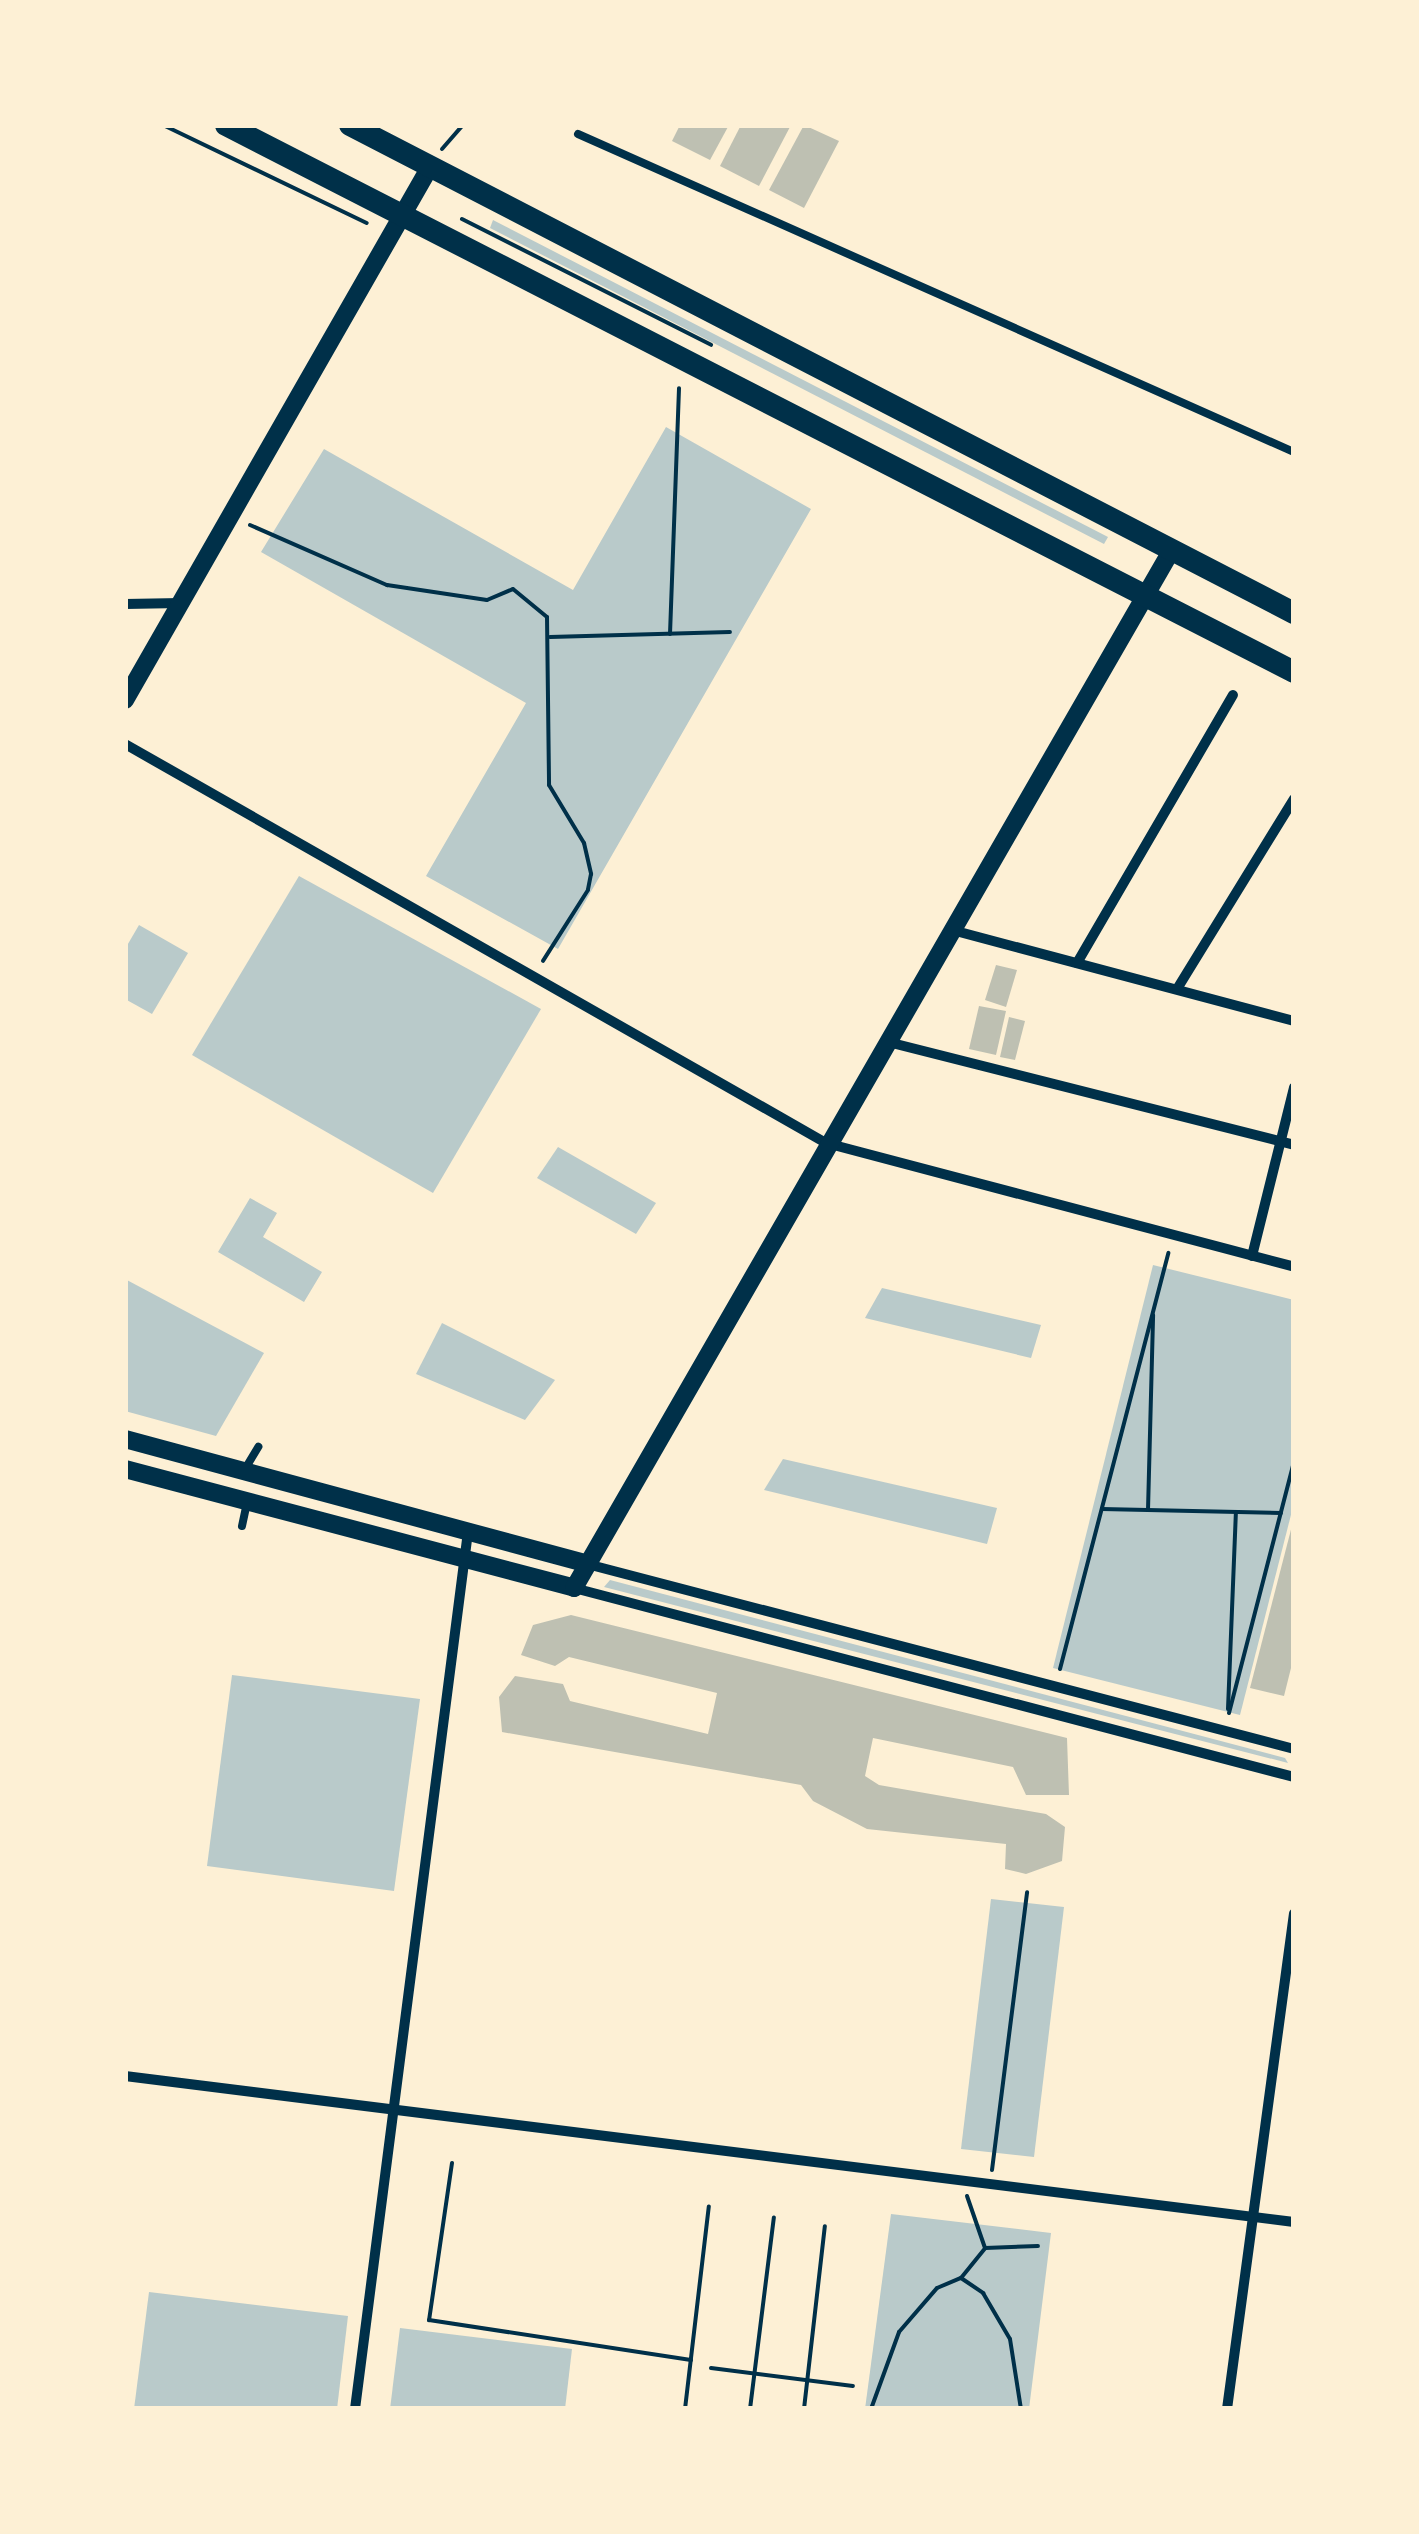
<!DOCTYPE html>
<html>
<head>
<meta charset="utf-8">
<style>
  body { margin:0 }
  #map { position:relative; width:1419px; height:2534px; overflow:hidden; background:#fdf0d5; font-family:"Public Sans",sans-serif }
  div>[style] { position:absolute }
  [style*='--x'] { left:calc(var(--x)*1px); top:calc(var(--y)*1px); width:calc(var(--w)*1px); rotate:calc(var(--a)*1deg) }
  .green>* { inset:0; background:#b9caca }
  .building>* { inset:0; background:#bec0b2 }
  .path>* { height:4px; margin:-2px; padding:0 2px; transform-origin:2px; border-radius:2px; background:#003049 }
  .service>* { height:8px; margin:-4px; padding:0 4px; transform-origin:4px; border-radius:4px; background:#003049 }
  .minor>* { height:10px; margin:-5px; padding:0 5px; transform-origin:5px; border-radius:5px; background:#003049 }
  .tertiary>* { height:18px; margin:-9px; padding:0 9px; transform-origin:9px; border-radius:9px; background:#003049 }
  .primary>* { height:22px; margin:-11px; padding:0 11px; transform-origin:11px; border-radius:11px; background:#003049 }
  span { translate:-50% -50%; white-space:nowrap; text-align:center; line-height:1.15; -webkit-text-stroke:10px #fdf0d5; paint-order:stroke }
  .frame { position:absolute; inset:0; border:128px solid #fdf0d5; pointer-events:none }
</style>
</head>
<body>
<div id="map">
  <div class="green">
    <i style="clip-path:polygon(493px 220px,1108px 537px,1104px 544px,490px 228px)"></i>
    <i style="clip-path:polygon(666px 427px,811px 509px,558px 949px,426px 876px,526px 703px,261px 552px,324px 449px,573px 590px)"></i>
    <i style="clip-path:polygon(299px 876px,541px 1009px,433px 1193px,192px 1055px)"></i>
    <i style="clip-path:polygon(139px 925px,188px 953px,152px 1014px,125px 999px,125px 949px)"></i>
    <i style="clip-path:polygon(558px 1147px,656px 1203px,636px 1234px,537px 1178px)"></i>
    <i style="clip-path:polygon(250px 1198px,277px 1213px,263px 1237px,322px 1272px,304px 1302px,218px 1252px)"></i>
    <i style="clip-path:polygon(1153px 1265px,1294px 1300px,1294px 1503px,1240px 1715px,1053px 1668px)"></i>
    <i style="clip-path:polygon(125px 1279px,264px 1353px,216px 1436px,125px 1411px)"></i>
    <i style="clip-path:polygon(882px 1288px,1041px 1325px,1031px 1358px,865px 1318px)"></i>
    <i style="clip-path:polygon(442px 1323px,555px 1380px,525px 1420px,416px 1374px)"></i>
    <i style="clip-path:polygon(783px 1459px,997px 1508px,987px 1544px,764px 1490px)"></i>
    <i style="clip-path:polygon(610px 1580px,1285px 1758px,1288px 1763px,604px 1587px)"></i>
    <i style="clip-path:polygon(232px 1675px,420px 1699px,394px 1891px,207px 1866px)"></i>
    <i style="clip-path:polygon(991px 1899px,1064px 1907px,1034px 2157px,961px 2149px)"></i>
    <i style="clip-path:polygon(891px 2214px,1051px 2233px,1029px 2409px,865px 2409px)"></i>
    <i style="clip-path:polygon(149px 2292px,348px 2316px,337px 2409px,134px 2409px)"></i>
    <i style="clip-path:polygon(400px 2328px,572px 2349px,565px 2409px,390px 2409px)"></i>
  </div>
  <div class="building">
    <i style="clip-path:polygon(680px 125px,729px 125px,710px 160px,672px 141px)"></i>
    <i style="clip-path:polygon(741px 125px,791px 125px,759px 186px,720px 166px)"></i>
    <i style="clip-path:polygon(804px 125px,839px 141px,804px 208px,769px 190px)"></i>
    <i style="clip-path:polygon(996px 965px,1017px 970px,1006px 1007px,985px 1000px)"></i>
    <i style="clip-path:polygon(979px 1006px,1006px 1011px,996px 1055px,969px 1049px)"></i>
    <i style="clip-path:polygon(1009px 1017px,1025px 1021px,1015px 1060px,1000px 1057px)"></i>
    <i style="clip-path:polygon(1294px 1518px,1294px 1656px,1284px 1696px,1250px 1688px)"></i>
    <i style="clip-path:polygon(571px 1615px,1067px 1738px,1069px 1795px,1026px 1795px,1013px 1767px,873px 1738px,865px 1776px,879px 1785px,1046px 1814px,1065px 1827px,1062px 1861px,1026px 1874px,1005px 1869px,1006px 1844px,867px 1829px,813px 1801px,801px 1785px,502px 1732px,499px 1697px,515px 1676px,563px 1684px,570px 1701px,708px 1734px,717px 1693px,569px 1657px,555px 1666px,521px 1655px,533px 1625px)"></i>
  </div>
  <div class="path">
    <i style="--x:163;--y:125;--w:226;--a:25.7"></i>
    <i style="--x:442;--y:149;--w:32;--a:-49"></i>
    <i style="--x:462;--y:219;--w:279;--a:26.8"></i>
    <i style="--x:250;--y:525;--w:150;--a:23.7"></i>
    <i style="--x:387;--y:585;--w:101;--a:8.5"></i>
    <i style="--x:487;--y:600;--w:28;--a:-23"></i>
    <i style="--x:513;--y:589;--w:44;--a:39.5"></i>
    <i style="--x:547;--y:617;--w:168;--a:89.3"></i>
    <i style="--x:549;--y:785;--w:68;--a:58.9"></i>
    <i style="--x:584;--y:843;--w:32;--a:77"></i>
    <i style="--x:591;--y:874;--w:16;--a:101"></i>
    <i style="--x:588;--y:890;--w:84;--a:122.4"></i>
    <i style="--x:670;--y:634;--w:246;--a:-87.9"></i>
    <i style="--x:550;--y:637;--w:180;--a:-1.6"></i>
    <i style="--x:1102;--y:1509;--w:179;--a:1.3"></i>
    <i style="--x:1148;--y:1510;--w:195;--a:-88.5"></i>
    <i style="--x:1060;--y:1669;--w:430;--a:-75.4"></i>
    <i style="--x:1228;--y:1709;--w:197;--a:-87.7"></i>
    <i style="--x:1229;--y:1713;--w:260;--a:-75.5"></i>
    <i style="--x:452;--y:2163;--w:159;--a:98.3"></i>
    <i style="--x:429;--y:2320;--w:265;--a:8.7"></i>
    <i style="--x:992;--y:2170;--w:280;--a:-82.8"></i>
    <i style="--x:967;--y:2196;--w:55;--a:70.9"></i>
    <i style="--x:961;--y:2278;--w:38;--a:-51"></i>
    <i style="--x:985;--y:2248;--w:53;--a:-2.2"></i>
    <i style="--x:711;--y:2368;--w:143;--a:7.2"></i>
    <i style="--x:685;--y:2409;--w:204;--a:-83.3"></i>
    <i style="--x:750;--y:2409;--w:193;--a:-82.9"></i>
    <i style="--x:804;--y:2409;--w:184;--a:-83.5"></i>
    <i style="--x:871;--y:2409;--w:82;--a:-70"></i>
    <i style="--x:899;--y:2332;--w:58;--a:-49.2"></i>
    <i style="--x:937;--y:2288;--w:26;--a:-23"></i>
    <i style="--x:961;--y:2278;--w:27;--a:34"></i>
    <i style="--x:983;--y:2293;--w:53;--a:59.6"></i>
    <i style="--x:1010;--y:2339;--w:71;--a:81.1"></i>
  </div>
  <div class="service">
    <i style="--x:578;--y:134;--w:783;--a:23.95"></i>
    <i style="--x:245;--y:1469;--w:26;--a:-59"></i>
    <i style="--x:242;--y:1526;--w:25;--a:-78"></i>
  </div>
  <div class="minor">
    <i style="--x:125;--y:604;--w:56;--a:-1"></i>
    <i style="--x:125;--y:744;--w:807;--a:29.65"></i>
    <i style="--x:826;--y:1143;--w:484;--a:14.8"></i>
    <i style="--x:952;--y:930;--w:354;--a:14.9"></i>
    <i style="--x:1077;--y:963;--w:310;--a:-59.8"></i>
    <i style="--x:1177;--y:989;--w:223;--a:-58.4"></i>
    <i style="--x:888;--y:1042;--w:419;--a:14.2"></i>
    <i style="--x:1252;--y:1256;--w:174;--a:-76"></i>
    <i style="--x:587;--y:1564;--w:731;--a:14.66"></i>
    <i style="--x:574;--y:1588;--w:744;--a:14.71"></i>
    <i style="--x:125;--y:2076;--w:1178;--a:7.12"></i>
    <i style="--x:355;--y:2409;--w:884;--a:-82.66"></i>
    <i style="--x:1227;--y:2409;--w:500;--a:-82.3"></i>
  </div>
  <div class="tertiary">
    <i style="--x:125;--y:700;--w:616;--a:-60.23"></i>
    <i style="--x:125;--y:1439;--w:479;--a:15.1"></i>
    <i style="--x:125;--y:1469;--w:465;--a:14.8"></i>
    <i style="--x:574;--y:1588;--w:1197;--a:-60.07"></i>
  </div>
  <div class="primary">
    <i style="--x:226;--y:125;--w:1200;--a:27.12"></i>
    <i style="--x:350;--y:125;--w:1063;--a:27.34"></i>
  </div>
  <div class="frame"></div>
</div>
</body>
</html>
